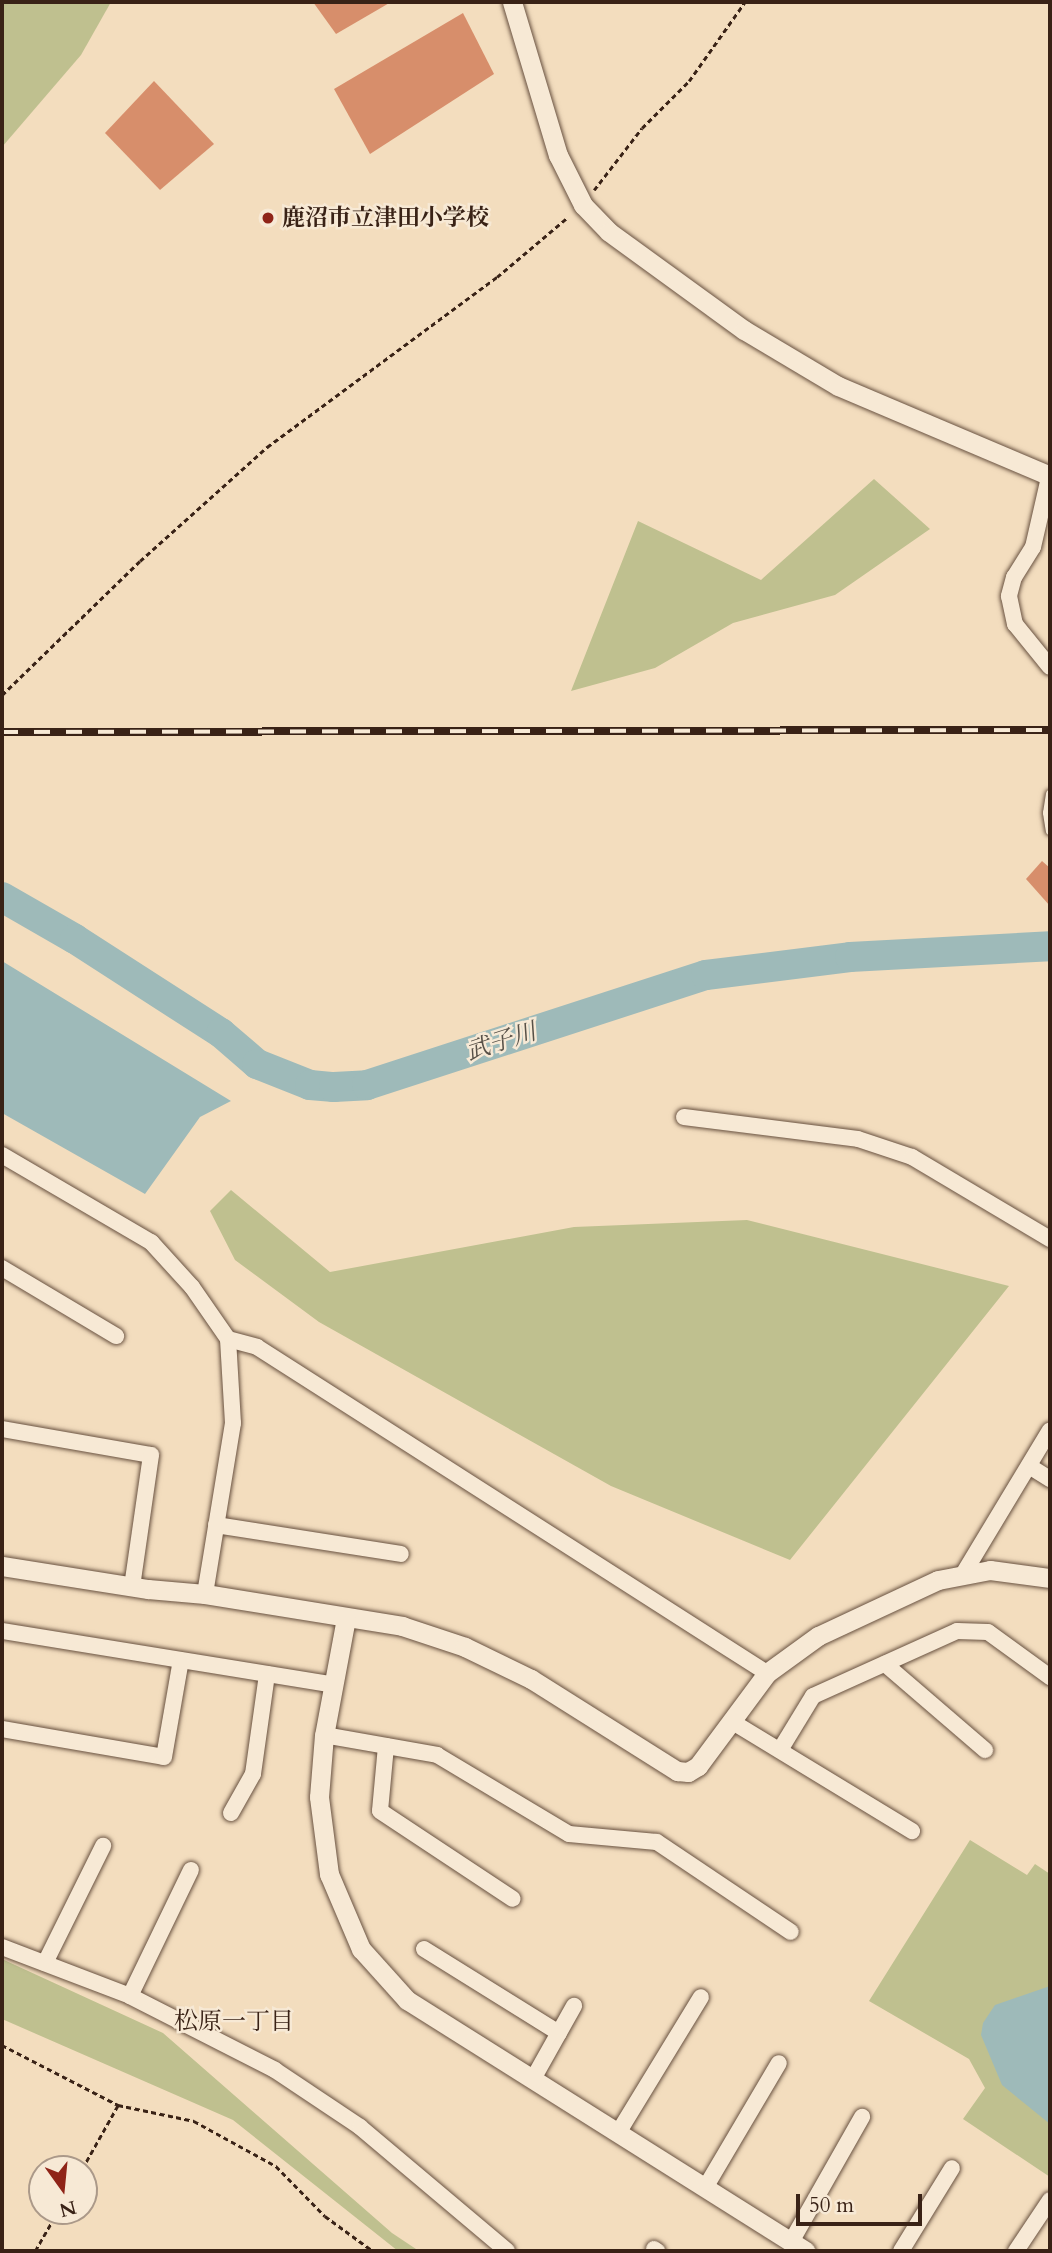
<!DOCTYPE html>
<html>
<head>
<meta charset="utf-8">
<style>
  body { margin:0 }
  #map { position:relative; width:1052px; height:2253px; overflow:hidden; background:#f3ddbe; font-family:Cardo,"Noto Serif JP",serif }
  div>[style] { position:absolute }
  [style*='--x'] { left:calc(var(--x)*1px); top:calc(var(--y)*1px); width:calc(var(--w)*1px); rotate:calc(var(--a)*1deg) }
  .green>* { inset:0; background:#bfc08f }
  .water>* { inset:0; background:#9ebab9 }
  .river>* { height:30px; margin:-15px; padding:0 15px; transform-origin:15px; border-radius:15px; background:#9ebab9 }
  .building>* { inset:0; background:#d78e6b }
  .path>* { height:2.5px; margin-top:-1.25px; transform-origin:0; background:repeating-linear-gradient(90deg,#392216 0 5px,transparent 0 8.5px) }
  .roads { filter:drop-shadow(0 0 2px #685140) drop-shadow(0 0 2px #685140) }
  .service>* { height:8px; margin:-4px; padding:0 4px; transform-origin:4px; border-radius:4px; background:#f7e9d5 }
  .minor>* { height:16px; margin:-8px; padding:0 8px; transform-origin:8px; border-radius:8px; background:#f7e9d5 }
  .tertiary>* { height:19px; margin:-9.5px; padding:0 9.5px; transform-origin:9.5px; border-radius:9.5px; background:#f7e9d5 }
  .rail>* { height:8px; margin-top:-4px; transform-origin:0; background:repeating-linear-gradient(90deg,#f7e9d5 0 16px,#392216 0 32px); box-sizing:border-box; border-block:2px solid #392216 }
  .dots>* { width:19px; height:19px; translate:-50% -50%; box-sizing:border-box; border:4px solid #f7e9d5; border-radius:50% }
  span { translate:-50% -50%; white-space:nowrap; text-align:center; line-height:1.15; -webkit-text-stroke:5px #f7e9d5; paint-order:stroke }
  .poi-label { font-size:23px; color:#392216; font-weight:700 }
  .left { translate:0 -50%; text-align:left }
  .water-label { font-size:24px; color:#575047; font-style:italic }
  .neighbourhood-label { font-size:24px; color:#392216 }
  .frame { position:absolute; inset:0; border:4px solid #392216; pointer-events:none }
  .north { position:absolute; left:28px; top:2155px; width:70px; height:70px; box-sizing:border-box; background:#f7e9d5; border:2px solid #ab9989; border-radius:50%; rotate:165deg; font-size:19px; font-weight:700; line-height:28px; text-align:center; color:#392216 }
  .north::after { content:''; display:block; margin:auto; width:24px; height:32px; background:#8f2418; clip-path:polygon(50% 0,100% 100%,50% 72%,0 100%) }
  .scale { position:absolute; left:796px; top:2194px; width:126px; height:32px; box-sizing:border-box; border:4px solid #392216; border-top:0; padding-left:9px; font-size:21px; line-height:24px; white-space:nowrap; color:#392216; -webkit-text-stroke:5px #f7e9d5; paint-order:stroke }
</style>
</head>
<body>
<div id="map">
  <div class="green">
    <i style="clip-path:polygon(2px 2px,111px 2px,81px 55px,2px 147px)"></i>
    <i style="clip-path:polygon(874px 479px,930px 529px,835px 595px,733px 623px,655px 668px,571px 691px,638px 521px,761px 580px)"></i>
    <i style="clip-path:polygon(231px 1190px,330px 1272px,574px 1227px,747px 1220px,1009px 1286px,790px 1560px,611px 1486px,319px 1322px,235px 1260px,210px 1211px)"></i>
    <i style="clip-path:polygon(970px 1840px,1027px 1875px,1035px 1864px,1050px 1874px,1050px 2177px,963px 2119px,985px 2088px,969px 2059px,869px 2001px)"></i>
    <i style="clip-path:polygon(2px 1959px,163px 2033px,392px 2233px,419px 2251px,398px 2251px,233px 2120px,2px 2019px)"></i>
  </div>
  <div class="water">
    <i style="clip-path:polygon(2px 961px,231px 1101px,200px 1117px,145px 1194px,2px 1113px)"></i>
    <i style="clip-path:polygon(1050px 1986px,1050px 2124px,1002px 2085px,981px 2035px,983px 2023px,995px 2005px)"></i>
  </div>
  <div class="river">
    <i style="--x:2;--y:897;--w:84;--a:29.9"></i>
    <i style="--x:75;--y:939;--w:174;--a:32.8"></i>
    <i style="--x:221;--y:1033;--w:48;--a:40.7"></i>
    <i style="--x:257;--y:1064;--w:57;--a:21.6"></i>
    <i style="--x:310;--y:1085;--w:24;--a:5"></i>
    <i style="--x:334;--y:1087;--w:33;--a:-3"></i>
    <i style="--x:367;--y:1085;--w:356;--a:-18"></i>
    <i style="--x:706;--y:975;--w:145;--a:-7.1"></i>
    <i style="--x:850;--y:957;--w:200;--a:-3.1"></i>
  </div>
  <div class="building">
    <i style="clip-path:polygon(313px 2px,391px 2px,336px 34px)"></i>
    <i style="clip-path:polygon(463px 13px,494px 74px,370px 154px,334px 89px)"></i>
    <i style="clip-path:polygon(154px 81px,214px 144px,160px 190px,105px 133px)"></i>
    <i style="clip-path:polygon(1042px 861px,1050px 868px,1050px 906px,1026px 879px)"></i>
  </div>
  <div class="path">
    <i style="--x:594;--y:190;--w:78;--a:-52.3"></i>
    <i style="--x:642;--y:128;--w:66;--a:-45"></i>
    <i style="--x:689;--y:81;--w:97;--a:-54.7"></i>
    <i style="--x:2;--y:695;--w:192;--a:-44.2"></i>
    <i style="--x:140;--y:561;--w:171;--a:-41.9"></i>
    <i style="--x:267;--y:447;--w:286;--a:-36.5"></i>
    <i style="--x:497;--y:277;--w:93;--a:-40.2"></i>
    <i style="--x:2;--y:2045;--w:131;--a:27.3"></i>
    <i style="--x:118;--y:2105;--w:78;--a:11.9"></i>
    <i style="--x:194;--y:2121;--w:94;--a:28.8"></i>
    <i style="--x:276;--y:2166;--w:70;--a:45.6"></i>
    <i style="--x:325;--y:2216;--w:59;--a:36.1"></i>
    <i style="--x:82;--y:2169;--w:73;--a:-60.6"></i>
    <i style="--x:35;--y:2251;--w:46;--a:-60.1"></i>
  </div>
  <div class="roads">
    <div class="service">
      <i style="--x:1050;--y:794;--w:19;--a:99"></i>
      <i style="--x:1047;--y:813;--w:18;--a:81"></i>
    </div>
    <div class="minor">
      <i style="--x:1050;--y:473;--w:76;--a:102.9"></i>
      <i style="--x:1033;--y:547;--w:36;--a:122"></i>
      <i style="--x:1014;--y:577;--w:20;--a:105"></i>
      <i style="--x:1009;--y:596;--w:29;--a:78"></i>
      <i style="--x:1015;--y:624;--w:55;--a:50.9"></i>
      <i style="--x:684;--y:1117;--w:175;--a:7.2"></i>
      <i style="--x:858;--y:1139;--w:57;--a:18.4"></i>
      <i style="--x:912;--y:1157;--w:161;--a:30.7"></i>
      <i style="--x:2;--y:1155;--w:173;--a:30.3"></i>
      <i style="--x:151;--y:1242;--w:61;--a:47.7"></i>
      <i style="--x:192;--y:1287;--w:63;--a:55.3"></i>
      <i style="--x:228;--y:1339;--w:84;--a:86.6"></i>
      <i style="--x:233;--y:1423;--w:173;--a:99.3"></i>
      <i style="--x:2;--y:1268;--w:133;--a:30.8"></i>
      <i style="--x:228;--y:1339;--w:30;--a:15"></i>
      <i style="--x:257;--y:1347;--w:605;--a:32.59"></i>
      <i style="--x:2;--y:1429;--w:151;--a:9.9"></i>
      <i style="--x:151;--y:1455;--w:133;--a:98.2"></i>
      <i style="--x:1029;--y:1466;--w:25;--a:32"></i>
      <i style="--x:216;--y:1525;--w:187;--a:8.9"></i>
      <i style="--x:962;--y:1576;--w:170;--a:-58.9"></i>
      <i style="--x:2;--y:1631;--w:336;--a:9.2"></i>
      <i style="--x:885;--y:1664;--w:132;--a:40.7"></i>
      <i style="--x:731;--y:1721;--w:212;--a:31.3"></i>
      <i style="--x:2;--y:1729;--w:164;--a:9.8"></i>
      <i style="--x:164;--y:1757;--w:98;--a:-80.1"></i>
      <i style="--x:324;--y:1735;--w:115;--a:10"></i>
      <i style="--x:437;--y:1755;--w:154;--a:30.9"></i>
      <i style="--x:569;--y:1834;--w:88;--a:5.2"></i>
      <i style="--x:657;--y:1842;--w:161;--a:33.9"></i>
      <i style="--x:386;--y:1746;--w:65;--a:95.3"></i>
      <i style="--x:380;--y:1811;--w:159;--a:33.5"></i>
      <i style="--x:780;--y:1750;--w:63;--a:-58.6"></i>
      <i style="--x:813;--y:1696;--w:158;--a:-24.3"></i>
      <i style="--x:957;--y:1631;--w:31;--a:2"></i>
      <i style="--x:988;--y:1632;--w:77;--a:36"></i>
      <i style="--x:231;--y:1813;--w:45;--a:-60.6"></i>
      <i style="--x:253;--y:1774;--w:101;--a:-82"></i>
      <i style="--x:2;--y:1947;--w:137;--a:20.9"></i>
      <i style="--x:130;--y:1996;--w:163;--a:27"></i>
      <i style="--x:275;--y:2070;--w:102;--a:33.8"></i>
      <i style="--x:360;--y:2127;--w:192;--a:40.1"></i>
      <i style="--x:424;--y:1949;--w:159;--a:31.9"></i>
      <i style="--x:45;--y:1963;--w:131;--a:-63.6"></i>
      <i style="--x:130;--y:1996;--w:140;--a:-64.2"></i>
      <i style="--x:533;--y:2079;--w:84;--a:-60.7"></i>
      <i style="--x:618;--y:2133;--w:159;--a:-58.6"></i>
      <i style="--x:705;--y:2188;--w:145;--a:-59.4"></i>
      <i style="--x:791;--y:2242;--w:144;--a:-60.4"></i>
      <i style="--x:654;--y:2249;--w:4;--a:34"></i>
      <i style="--x:901;--y:2251;--w:97;--a:-58.4"></i>
      <i style="--x:1016;--y:2251;--w:61;--a:-56.3"></i>
    </div>
    <div class="tertiary">
      <i style="--x:512;--y:2;--w:160;--a:73.3"></i>
      <i style="--x:558;--y:155;--w:56;--a:63.4"></i>
      <i style="--x:583;--y:205;--w:37;--a:46"></i>
      <i style="--x:609;--y:232;--w:167;--a:36"></i>
      <i style="--x:744;--y:330;--w:109;--a:30.8"></i>
      <i style="--x:838;--y:386;--w:230;--a:23"></i>
      <i style="--x:2;--y:1566;--w:148;--a:9"></i>
      <i style="--x:148;--y:1589;--w:57;--a:5"></i>
      <i style="--x:205;--y:1594;--w:200;--a:9.2"></i>
      <i style="--x:402;--y:1626;--w:66;--a:18.4"></i>
      <i style="--x:465;--y:1647;--w:73;--a:25.9"></i>
      <i style="--x:531;--y:1679;--w:173;--a:32.2"></i>
      <i style="--x:677;--y:1771;--w:11;--a:5"></i>
      <i style="--x:688;--y:1772;--w:12;--a:-31"></i>
      <i style="--x:698;--y:1766;--w:116;--a:-53.4"></i>
      <i style="--x:767;--y:1673;--w:63;--a:-36"></i>
      <i style="--x:818;--y:1636;--w:132;--a:-25"></i>
      <i style="--x:938;--y:1580;--w:53;--a:-10.9"></i>
      <i style="--x:990;--y:1570;--w:61;--a:7.6"></i>
      <i style="--x:346;--y:1618;--w:119;--a:100.6"></i>
      <i style="--x:324;--y:1735;--w:62;--a:94.6"></i>
      <i style="--x:319;--y:1797;--w:78;--a:82.6"></i>
      <i style="--x:329;--y:1874;--w:82;--a:66.9"></i>
      <i style="--x:361;--y:1949;--w:69;--a:48"></i>
      <i style="--x:407;--y:2000;--w:471;--a:32.2"></i>
    </div>
  </div>
  <div class="rail">
    <i style="--x:2;--y:732;--w:1048;--a:-0.11"></i>
  </div>
  <div class="dots">
    <i style="left:268px;top:218px;background:#8f2418"></i>
  </div>
  <div class="poi-label">
    <span class="left" style="left:282px;top:218px">鹿沼市立津田小学校</span>
  </div>
  <div class="water-label">
    <span style="left:501px;top:1042px;rotate:-18deg">武子川</span>
  </div>
  <div class="neighbourhood-label">
    <span style="left:234px;top:2022px">松原一丁目</span>
  </div>
  <div class="frame"></div>
  <div class="north">N</div>
  <div class="scale">50 m</div>
</div>
</body>
</html>
